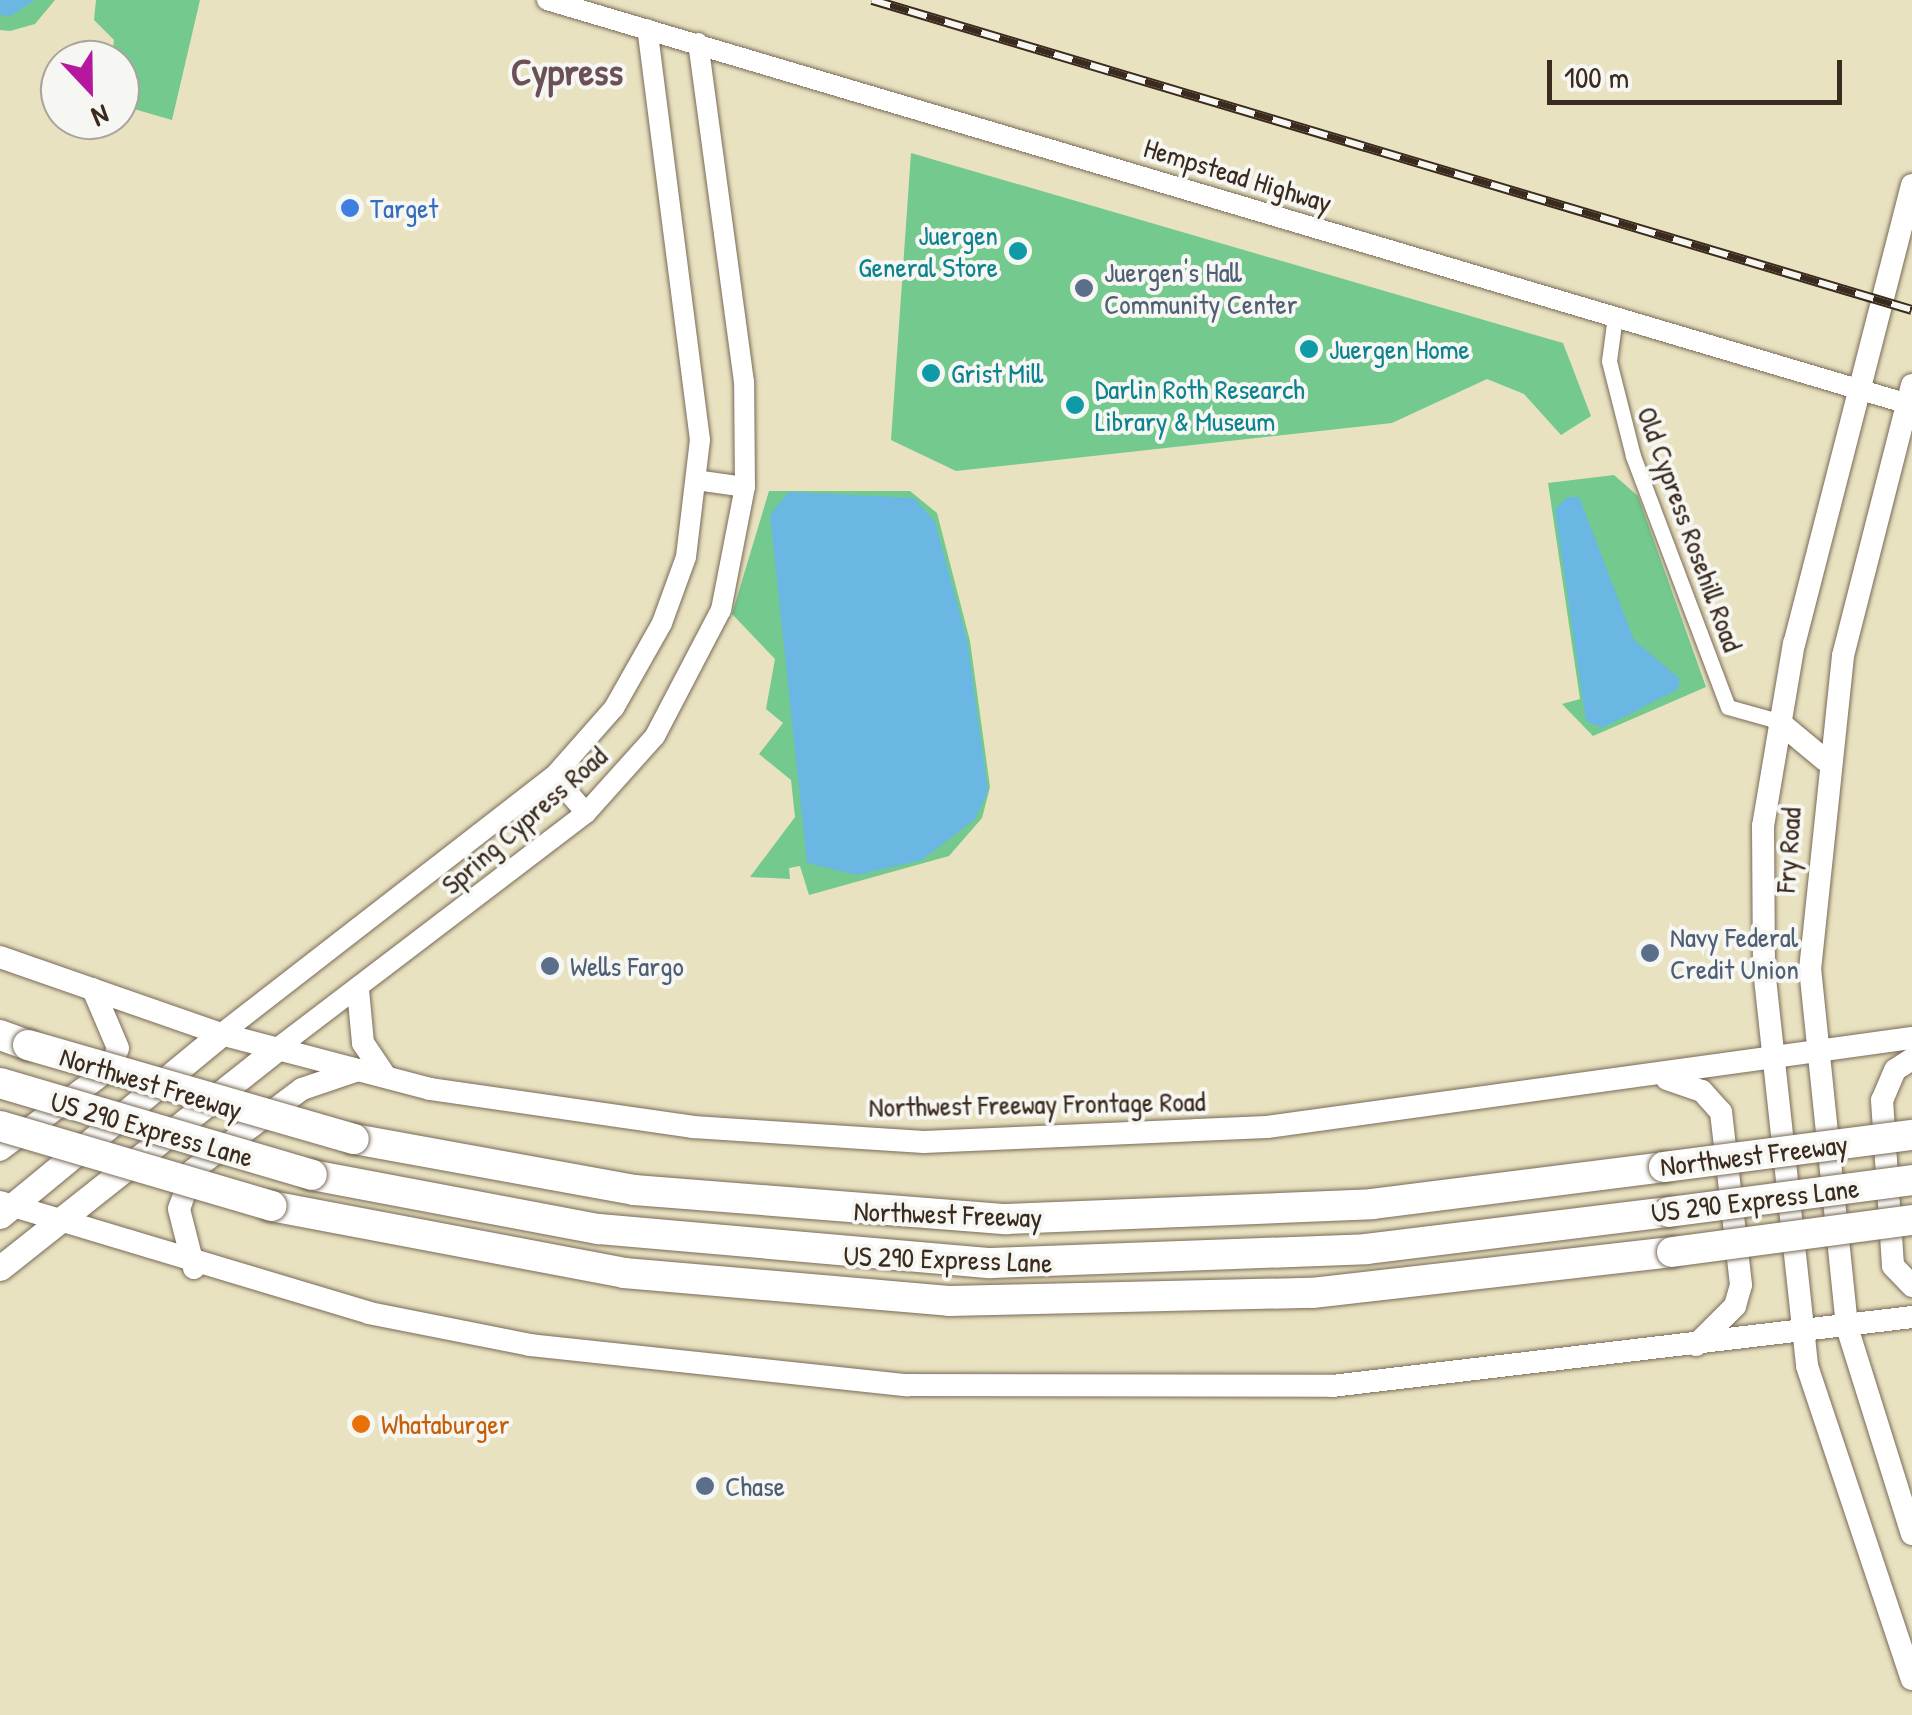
<!DOCTYPE html>
<html>
<head>
<meta charset="utf-8">
<style>
  body { margin:0 }
  #map { position:relative; width:1912px; height:1715px; overflow:hidden; background:#e9e2c1; font-family:"Patrick Hand",sans-serif }
  div>[style] { position:absolute }
  [style*='--x'] { left:calc(var(--x)*1px); top:calc(var(--y)*1px); width:calc(var(--w)*1px); rotate:calc(var(--a)*1deg) }
  .green>* { inset:0; background:#73c98e }
  .water>* { inset:0; background:#6ab7e4 }
  .roads { filter:drop-shadow(0 0 2px #786a57) drop-shadow(0 0 2px #786a57) }
  .minor>* { height:15px; margin:-7.5px; padding:0 7.5px; transform-origin:7.5px; border-radius:7.5px; background:#fff }
  .tertiary>* { height:20px; margin:-10px; padding:0 10px; transform-origin:10px; border-radius:10px; background:#fff }
  .secondary>* { height:22px; margin:-11px; padding:0 11px; transform-origin:11px; border-radius:11px; background:#fff }
  .primary>* { height:25px; margin:-12.5px; padding:0 12.5px; transform-origin:12.5px; border-radius:12.5px; background:#fff }
  .motorway>* { height:30px; margin:-15px; padding:0 15px; transform-origin:15px; border-radius:15px; background:#fff }
  .rail>* { height:10px; margin-top:-5px; transform-origin:0; background:repeating-linear-gradient(90deg,#f6f6f2 0 19px,#3b2a1e 0 38px); box-sizing:border-box; border-block:2px solid #3b2a1e }
  .bridges { filter:drop-shadow(0 0 2px #786a57) drop-shadow(0 0 2px #786a57) }
  .motorway-bridge>* { height:30px; margin:-15px; padding:0 15px; transform-origin:15px; border-radius:15px; background:#fff }
  .dots>* { width:28px; height:28px; translate:-50% -50%; box-sizing:border-box; border:5px solid #f6f6f2; border-radius:50% }
  span { translate:-50% -50%; white-space:nowrap; text-align:center; line-height:1.15; -webkit-text-stroke:8px #f6f6f2; paint-order:stroke }
  .street-label { font-size:28px; color:#3b2a1e }
  .shop-label { font-size:28px; color:#366cbe }
  .left { translate:0 -50%; text-align:left }
  .culture-label { font-size:28px; color:#0d838f }
  .right { translate:-100% -50%; text-align:right }
  .service-label { font-size:28px; color:#4e5e75 }
  .food-label { font-size:28px; color:#c56008 }
  .district-label { font-size:38px; color:#6b5157; font-weight:700 }
  .north { position:absolute; left:40px; top:40px; width:100px; height:100px; box-sizing:border-box; background:#f6f6f2; border:2px solid #aba49d; border-radius:50%; rotate:158deg; font-size:28px; font-weight:700; line-height:40px; text-align:center; color:#3b2a1e }
  .north::after { content:''; display:block; margin:auto; width:35px; height:45px; background:#b5179e; clip-path:polygon(50% 0,100% 100%,50% 72%,0 100%) }
  .scale { position:absolute; left:1547px; top:60px; width:295px; height:45px; box-sizing:border-box; border:5px solid #3b2a1e; border-top:0; padding-left:12px; font-size:30px; line-height:35px; white-space:nowrap; color:#3b2a1e; -webkit-text-stroke:8px #f6f6f2; paint-order:stroke }
</style>
</head>
<body>
<div id="map">
  <div class="green">
    <i style="clip-path:polygon(0 0,55px 0,35px 24px,10px 31px,0 30px)"></i>
    <i style="clip-path:polygon(96px 0,200px 0,172px 120px,120px 105px,120px 60px,111px 60px,114px 40px,94px 20px)"></i>
    <i style="clip-path:polygon(911px 153px,1563px 343px,1591px 416px,1561px 435px,1524px 394px,1487px 379px,1392px 423px,956px 471px,891px 440px)"></i>
    <i style="clip-path:polygon(1614px 475px,1638px 496px,1706px 687px,1593px 736px,1562px 704px,1580px 699px,1548px 483px)"></i>
    <i style="clip-path:polygon(769px 491px,910px 491px,937px 513px,970px 641px,990px 787px,982px 818px,949px 856px,809px 895px,800px 866px,789px 868px,790px 879px,750px 877px,795px 817px,791px 780px,759px 754px,783px 723px,766px 709px,775px 659px,732px 614px)"></i>
  </div>
  <div class="water">
    <i style="clip-path:polygon(0 0,35px 0,10px 16px,0 15px)"></i>
    <i style="clip-path:polygon(789px 492px,914px 498px,935px 522px,967px 640px,988px 791px,975px 819px,922px 860px,857px 875px,807px 863px,770px 515px)"></i>
    <i style="clip-path:polygon(1568px 497px,1579px 497px,1634px 640px,1680px 679px,1678px 689px,1602px 728px,1586px 721px,1555px 509px)"></i>
  </div>
  <div class="roads">
    <div class="minor">
      <i style="--x:1615;--y:316;--w:45;--a:97.6"></i>
      <i style="--x:1609;--y:361;--w:98;--a:75.8"></i>
      <i style="--x:1633;--y:456;--w:268;--a:69.3"></i>
      <i style="--x:1728;--y:707;--w:52;--a:15.6"></i>
    </div>
    <div class="tertiary">
      <i style="--x:547;--y:0;--w:1424;--a:16.53"></i>
      <i style="--x:696;--y:480;--w:49;--a:8.1"></i>
      <i style="--x:554;--y:776;--w:49;--a:49.1"></i>
      <i style="--x:221;--y:1034;--w:421;--a:-37.8"></i>
      <i style="--x:554;--y:776;--w:91;--a:-48.6"></i>
      <i style="--x:614;--y:708;--w:98;--a:-60.5"></i>
      <i style="--x:662;--y:623;--w:70;--a:-70"></i>
      <i style="--x:686;--y:557;--w:118;--a:-83.2"></i>
      <i style="--x:700;--y:440;--w:414;--a:-97.3"></i>
      <i style="--x:275;--y:1050;--w:391;--a:-37.3"></i>
      <i style="--x:586;--y:813;--w:103;--a:-48.1"></i>
      <i style="--x:655;--y:736;--w:142;--a:-62.4"></i>
      <i style="--x:721;--y:610;--w:125;--a:-79"></i>
      <i style="--x:745;--y:487;--w:105;--a:-90.5"></i>
      <i style="--x:744;--y:382;--w:342;--a:-97.7"></i>
    </div>
    <div class="secondary">
      <i style="--x:1912;--y:185;--w:473;--a:104.4"></i>
      <i style="--x:1794;--y:643;--w:186;--a:99.6"></i>
      <i style="--x:1763;--y:826;--w:143;--a:89.6"></i>
      <i style="--x:1764;--y:969;--w:399;--a:83.8"></i>
      <i style="--x:1807;--y:1366;--w:330;--a:71.5"></i>
      <i style="--x:1912;--y:385;--w:280;--a:104.3"></i>
      <i style="--x:1843;--y:656;--w:314;--a:96"></i>
      <i style="--x:1810;--y:968;--w:361;--a:84.1"></i>
      <i style="--x:1847;--y:1327;--w:217;--a:72.6"></i>
      <i style="--x:1778;--y:721;--w:61;--a:39.7"></i>
      <i style="--x:0;--y:957;--w:234;--a:19.2"></i>
      <i style="--x:221;--y:1034;--w:216;--a:14.7"></i>
      <i style="--x:430;--y:1089;--w:266;--a:8.2"></i>
      <i style="--x:693;--y:1127;--w:231;--a:3.7"></i>
      <i style="--x:924;--y:1142;--w:343;--a:-2.5"></i>
      <i style="--x:1267;--y:1127;--w:651;--a:-7.86"></i>
      <i style="--x:358;--y:990;--w:53;--a:84.6"></i>
      <i style="--x:363;--y:1043;--w:40;--a:56"></i>
      <i style="--x:1912;--y:1059;--w:20;--a:147"></i>
      <i style="--x:1895;--y:1070;--w:33;--a:113"></i>
      <i style="--x:1882;--y:1100;--w:166;--a:86.2"></i>
      <i style="--x:1893;--y:1266;--w:28;--a:46"></i>
      <i style="--x:1667;--y:1079;--w:37;--a:19"></i>
      <i style="--x:1702;--y:1091;--w:28;--a:48"></i>
      <i style="--x:1721;--y:1112;--w:174;--a:83.4"></i>
      <i style="--x:1741;--y:1285;--w:22;--a:106"></i>
      <i style="--x:1735;--y:1306;--w:55;--a:135"></i>
      <i style="--x:0;--y:1150;--w:137;--a:-36.4"></i>
      <i style="--x:110;--y:1069;--w:22;--a:-69"></i>
      <i style="--x:118;--y:1048;--w:64;--a:-113"></i>
      <i style="--x:0;--y:1202;--w:385;--a:16.7"></i>
      <i style="--x:369;--y:1313;--w:164;--a:11.2"></i>
      <i style="--x:530;--y:1345;--w:379;--a:6.1"></i>
      <i style="--x:907;--y:1385;--w:425;--a:0.1"></i>
      <i style="--x:1332;--y:1386;--w:584;--a:-6.78"></i>
      <i style="--x:194;--y:1268;--w:61;--a:-104.3"></i>
      <i style="--x:179;--y:1209;--w:41;--a:-70.3"></i>
      <i style="--x:193;--y:1170;--w:136;--a:-36.6"></i>
      <i style="--x:302;--y:1089;--w:59;--a:-18.7"></i>
    </div>
    <div class="primary">
      <i style="--x:0;--y:1216;--w:286;--a:-39.5"></i>
      <i style="--x:0;--y:1268;--w:351;--a:-38.4"></i>
    </div>
    <div class="motorway">
      <i style="--x:0;--y:1035;--w:30;--a:20"></i>
      <i style="--x:354;--y:1139;--w:285;--a:10.3"></i>
      <i style="--x:634;--y:1190;--w:373;--a:4.5"></i>
      <i style="--x:1006;--y:1219;--w:366;--a:-2.3"></i>
      <i style="--x:1372;--y:1204;--w:294;--a:-7.2"></i>
      <i style="--x:312;--y:1175;--w:292;--a:10.7"></i>
      <i style="--x:599;--y:1229;--w:393;--a:5"></i>
      <i style="--x:991;--y:1263;--w:375;--a:-2.1"></i>
      <i style="--x:1366;--y:1249;--w:305;--a:-7"></i>
      <i style="--x:271;--y:1206;--w:359;--a:10.7"></i>
      <i style="--x:624;--y:1273;--w:326;--a:4.9"></i>
      <i style="--x:949;--y:1301;--w:363;--a:-1.3"></i>
      <i style="--x:1312;--y:1293;--w:362;--a:-6.5"></i>
    </div>
  </div>
  <div class="rail">
    <i style="--x:872;--y:0;--w:1085;--a:16.6"></i>
  </div>
  <div class="bridges">
    <div class="motorway-bridge">
      <i style="--x:28;--y:1045;--w:339;--a:16.1"></i>
      <i style="--x:0;--y:1083;--w:325;--a:16.4"></i>
      <i style="--x:0;--y:1126;--w:283;--a:16.4"></i>
      <i style="--x:1664;--y:1167;--w:250;--a:-7.4"></i>
      <i style="--x:1669;--y:1212;--w:245;--a:-7.5"></i>
      <i style="--x:1672;--y:1252;--w:242;--a:-7.6"></i>
    </div>
  </div>
  <div class="dots">
    <i style="left:350px;top:208px;background:#3f7fe0"></i>
    <i style="left:1018px;top:251px;background:#0f9aa8"></i>
    <i style="left:1084px;top:288px;background:#5c6f8a"></i>
    <i style="left:1309px;top:349px;background:#0f9aa8"></i>
    <i style="left:931px;top:373px;background:#0f9aa8"></i>
    <i style="left:1075px;top:405px;background:#0f9aa8"></i>
    <i style="left:1650px;top:953px;background:#5c6f8a"></i>
    <i style="left:550px;top:966px;background:#5c6f8a"></i>
    <i style="left:361px;top:1424px;background:#e8710a"></i>
    <i style="left:705px;top:1486px;background:#5c6f8a"></i>
  </div>
  <div class="street-label">
    <span style="left:1238px;top:175px;rotate:17deg">Hempstead Highway</span>
    <span style="left:1690px;top:529px;rotate:70deg">Old Cypress Rosehill Road</span>
    <span style="left:524px;top:820px;rotate:-41deg">Spring Cypress Road</span>
    <span style="left:1788px;top:850px;rotate:-86deg">Fry Road</span>
    <span style="left:151px;top:1083px;rotate:17deg">Northwest Freeway</span>
    <span style="left:1037px;top:1104px;rotate:-1deg">Northwest Freeway Frontage Road</span>
    <span style="left:152px;top:1129px;rotate:16deg">US 290 Express Lane</span>
    <span style="left:1754px;top:1155px;rotate:-7deg">Northwest Freeway</span>
    <span style="left:1755px;top:1200px;rotate:-7deg">US 290 Express Lane</span>
    <span style="left:948px;top:1214px;rotate:2deg">Northwest Freeway</span>
    <span style="left:948px;top:1259px;rotate:2deg">US 290 Express Lane</span>
  </div>
  <div class="shop-label">
    <span class="left" style="left:370px;top:208px">Target</span>
  </div>
  <div class="culture-label">
    <span class="right" style="left:998px;top:251px">Juergen<br>General Store</span>
    <span class="left" style="left:1329px;top:349px">Juergen Home</span>
    <span class="left" style="left:951px;top:373px">Grist Mill</span>
    <span class="left" style="left:1095px;top:405px">Darlin Roth Research<br>Library &amp; Museum</span>
  </div>
  <div class="service-label">
    <span class="left" style="left:1104px;top:288px">Juergen's Hall<br>Community Center</span>
    <span class="left" style="left:1670px;top:953px">Navy Federal<br>Credit Union</span>
    <span class="left" style="left:570px;top:966px">Wells Fargo</span>
    <span class="left" style="left:725px;top:1486px">Chase</span>
  </div>
  <div class="food-label">
    <span class="left" style="left:381px;top:1424px">Whataburger</span>
  </div>
  <div class="district-label">
    <span style="left:567px;top:72px">Cypress</span>
  </div>
  <div class="north">N</div>
  <div class="scale">100 m</div>
</div>
</body>
</html>
